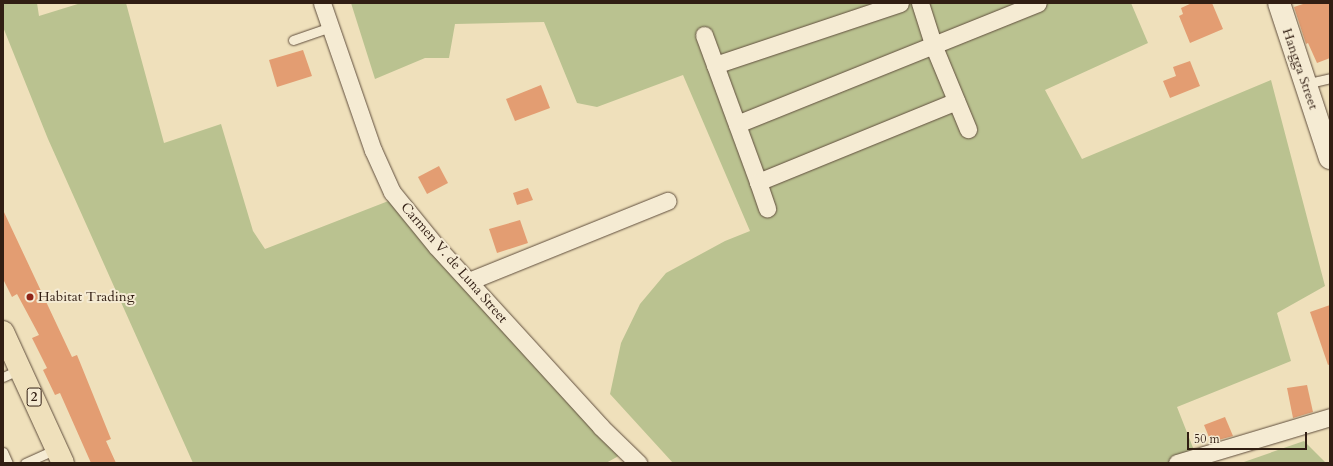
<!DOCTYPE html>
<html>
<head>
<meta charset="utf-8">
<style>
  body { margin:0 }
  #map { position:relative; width:1333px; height:466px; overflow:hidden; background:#efe0bb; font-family:Cardo,serif }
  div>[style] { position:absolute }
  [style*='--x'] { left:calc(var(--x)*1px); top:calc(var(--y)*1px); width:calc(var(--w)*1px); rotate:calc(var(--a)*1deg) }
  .green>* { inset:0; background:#bac290 }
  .building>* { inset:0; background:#e39d72 }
  .roads { filter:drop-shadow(0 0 1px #604e3d) drop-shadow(0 0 1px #604e3d) }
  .lane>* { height:9px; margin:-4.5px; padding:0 4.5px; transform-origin:4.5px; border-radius:4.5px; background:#f5ebd3 }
  .street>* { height:17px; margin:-8.5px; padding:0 8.5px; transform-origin:8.5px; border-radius:8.5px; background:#f5ebd3 }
  .secondary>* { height:22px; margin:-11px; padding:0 11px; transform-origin:11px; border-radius:11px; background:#f5ebd3 }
  .highway>* { height:22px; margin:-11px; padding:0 11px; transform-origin:11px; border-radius:11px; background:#efe0bb }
  .dots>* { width:11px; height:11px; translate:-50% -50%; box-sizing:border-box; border:2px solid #f5ebd3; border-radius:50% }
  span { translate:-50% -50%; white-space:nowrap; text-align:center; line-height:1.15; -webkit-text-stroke:4px #f5ebd3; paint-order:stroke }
  .shield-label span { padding:1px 3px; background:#f5ebd3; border:1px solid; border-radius:3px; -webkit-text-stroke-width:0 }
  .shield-label { font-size:13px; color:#311e13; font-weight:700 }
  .street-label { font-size:14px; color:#311e13 }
  .poi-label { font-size:14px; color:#311e13 }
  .left { translate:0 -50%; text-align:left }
  .frame { position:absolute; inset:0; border:4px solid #311e13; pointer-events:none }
  .scale { position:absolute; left:1187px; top:432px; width:120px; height:18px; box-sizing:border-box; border:2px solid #311e13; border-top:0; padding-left:5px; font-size:12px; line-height:14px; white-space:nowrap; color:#311e13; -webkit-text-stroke:3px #f5ebd3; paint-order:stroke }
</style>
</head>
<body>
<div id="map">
  <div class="green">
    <i style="clip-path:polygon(3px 3px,37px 3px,39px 16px,81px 3px,126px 3px,164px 143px,221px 124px,253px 231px,265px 249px,391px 200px,624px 453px,606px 463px,193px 463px,48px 139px,3px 27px)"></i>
    <i style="clip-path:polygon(351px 3px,1131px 3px,1148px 43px,1045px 90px,1082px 159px,1271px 80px,1325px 286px,1277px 313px,1291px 361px,1177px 407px,1199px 463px,673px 463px,610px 394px,621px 343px,640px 304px,666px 273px,725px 241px,750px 231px,683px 75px,597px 107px,577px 103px,544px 22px,502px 23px,455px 24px,449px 58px,425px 58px,375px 79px)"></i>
    <i style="clip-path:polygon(1304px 441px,1326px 463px,1241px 463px)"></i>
  </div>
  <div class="building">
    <i style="clip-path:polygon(1192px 3px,1212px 3px,1223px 29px,1190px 43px,1179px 16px,1183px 14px,1181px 8px)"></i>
    <i style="clip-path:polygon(1306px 3px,1330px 3px,1330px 58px,1317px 63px,1308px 43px,1306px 44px,1294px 7px)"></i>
    <i style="clip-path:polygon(303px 50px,312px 76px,277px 87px,269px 60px)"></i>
    <i style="clip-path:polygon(1190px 61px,1200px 86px,1170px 98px,1163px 81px,1176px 76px,1173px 67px)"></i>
    <i style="clip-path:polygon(541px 85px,550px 108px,515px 121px,506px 99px)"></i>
    <i style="clip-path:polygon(439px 166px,448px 183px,427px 194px,418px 177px)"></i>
    <i style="clip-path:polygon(528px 188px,533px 200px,517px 205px,513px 193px)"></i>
    <i style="clip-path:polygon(3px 210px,72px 357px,77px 355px,111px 439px,106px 441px,116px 463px,91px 463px,60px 393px,55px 395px,43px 370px,47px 368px,32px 338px,39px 335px,17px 294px,12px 297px,3px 279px)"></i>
    <i style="clip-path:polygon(520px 220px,528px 243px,497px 253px,489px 229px)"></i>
    <i style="clip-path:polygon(1330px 305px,1330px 364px,1328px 365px,1310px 312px)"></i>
    <i style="clip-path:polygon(1307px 385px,1313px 412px,1293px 418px,1287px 388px)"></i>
    <i style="clip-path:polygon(1225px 417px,1233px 436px,1211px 442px,1204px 425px)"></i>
  </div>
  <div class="roads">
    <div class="lane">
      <i style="--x:293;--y:40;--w:39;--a:-19"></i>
      <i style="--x:1305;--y:84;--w:26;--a:-13"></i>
      <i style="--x:3;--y:377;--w:19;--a:-25"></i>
      <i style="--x:3;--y:452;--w:12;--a:66"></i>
      <i style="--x:25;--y:463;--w:34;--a:-24"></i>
    </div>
    <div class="street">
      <i style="--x:322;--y:3;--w:156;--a:70.9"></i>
      <i style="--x:373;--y:150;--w:46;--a:65.7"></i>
      <i style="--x:392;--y:192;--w:70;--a:50.8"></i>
      <i style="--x:436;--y:246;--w:245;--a:47.6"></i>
      <i style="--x:601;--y:427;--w:52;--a:44.2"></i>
      <i style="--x:920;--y:3;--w:46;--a:72.3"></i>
      <i style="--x:934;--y:47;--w:89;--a:67.5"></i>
      <i style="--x:704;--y:35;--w:157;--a:69.8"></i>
      <i style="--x:758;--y:182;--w:214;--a:-22.2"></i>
      <i style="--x:715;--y:65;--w:195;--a:-18.5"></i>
      <i style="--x:737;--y:124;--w:324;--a:-21.9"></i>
      <i style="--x:758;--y:182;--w:28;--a:71"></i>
      <i style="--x:469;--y:281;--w:214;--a:-22"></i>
      <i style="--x:1177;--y:463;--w:160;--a:-16.7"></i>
    </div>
    <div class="secondary">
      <i style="--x:1279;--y:3;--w:163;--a:71.8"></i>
    </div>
    <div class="highway">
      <i style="--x:3;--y:332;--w:144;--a:65.4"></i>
    </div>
  </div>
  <div class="dots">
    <i style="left:30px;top:297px;background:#8f2418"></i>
  </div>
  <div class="shield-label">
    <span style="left:34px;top:397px">2</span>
  </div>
  <div class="street-label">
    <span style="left:1300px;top:69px;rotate:71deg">Hangga Street</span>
    <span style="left:454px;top:263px;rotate:49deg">Carmen V. de Luna Street</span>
  </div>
  <div class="poi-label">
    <span class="left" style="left:38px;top:297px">Habitat Trading</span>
  </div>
  <div class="frame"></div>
  <div class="scale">50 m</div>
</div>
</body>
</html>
